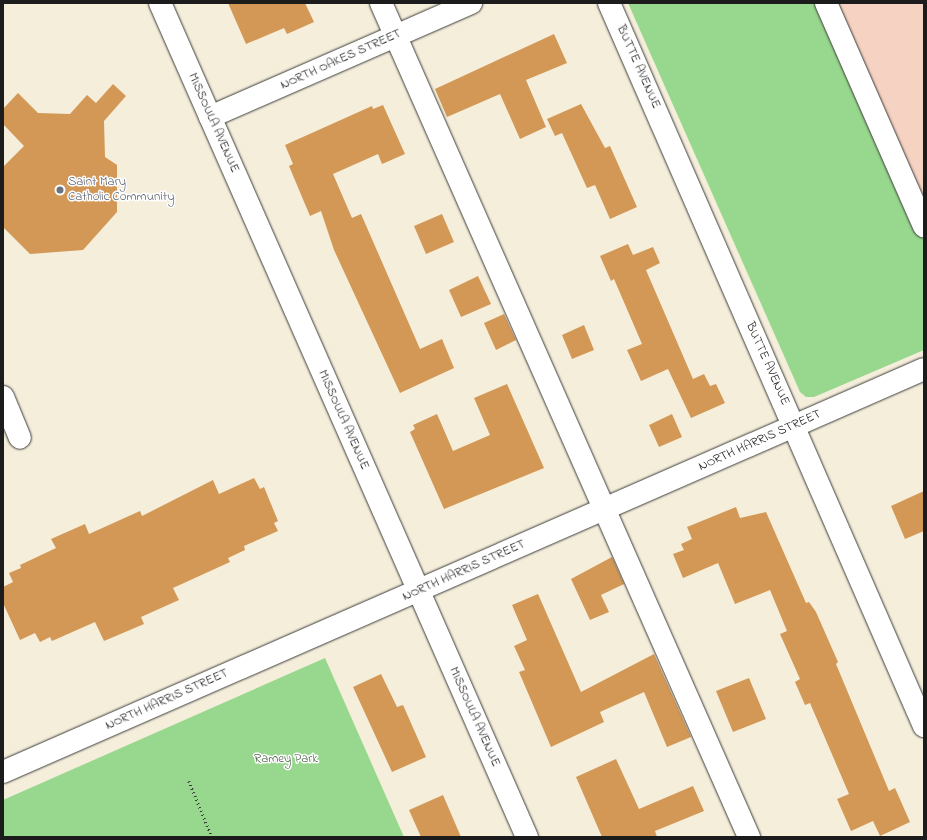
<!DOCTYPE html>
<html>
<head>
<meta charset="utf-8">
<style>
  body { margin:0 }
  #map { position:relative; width:927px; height:840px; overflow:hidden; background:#f4eedb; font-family:"Indie Flower",sans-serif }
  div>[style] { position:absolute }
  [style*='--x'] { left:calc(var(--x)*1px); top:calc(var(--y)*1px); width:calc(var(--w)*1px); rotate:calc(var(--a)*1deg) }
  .built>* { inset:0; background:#f5d2c2 }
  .green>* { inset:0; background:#98d88e }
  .building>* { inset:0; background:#d39856 }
  .path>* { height:2.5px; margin-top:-1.25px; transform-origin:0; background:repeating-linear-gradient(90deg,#3c3c39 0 1px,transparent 0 4px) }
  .roads { filter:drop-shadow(0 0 1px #3c3c39) drop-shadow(0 0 1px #3c3c39) }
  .minor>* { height:22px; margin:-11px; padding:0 11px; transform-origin:11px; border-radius:11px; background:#fff }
  .dots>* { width:11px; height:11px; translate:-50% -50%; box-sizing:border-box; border:2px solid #fff; border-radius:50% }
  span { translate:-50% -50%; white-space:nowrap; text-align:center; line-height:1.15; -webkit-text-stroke:3px #fff; paint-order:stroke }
  .street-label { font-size:13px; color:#1c1c1c }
  .worship-label { font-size:13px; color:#5b616d }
  .left { translate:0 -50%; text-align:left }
  .park-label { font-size:13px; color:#475e44 }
  .frame { position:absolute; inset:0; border:4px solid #1c1c1c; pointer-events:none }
</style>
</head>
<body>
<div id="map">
  <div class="built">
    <i style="clip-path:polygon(826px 3px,924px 3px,924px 226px)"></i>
  </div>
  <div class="green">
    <i style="clip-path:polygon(628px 3px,826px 3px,924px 226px,924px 350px,814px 397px,806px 397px,800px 392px)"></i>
    <i style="clip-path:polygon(325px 658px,404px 837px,3px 837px,3px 800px)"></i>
  </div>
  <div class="building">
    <i style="clip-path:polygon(228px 3px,305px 3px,314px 22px,287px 34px,284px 28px,246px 44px)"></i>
    <i style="clip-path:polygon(554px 34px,567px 63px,526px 80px,546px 127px,520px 139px,500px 94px,447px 117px,435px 89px)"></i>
    <i style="clip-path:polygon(113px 84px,126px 96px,104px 121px,105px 157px,117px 165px,117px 212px,83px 250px,30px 254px,3px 227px,3px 167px,24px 146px,3px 124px,3px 109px,18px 93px,38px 113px,70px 114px,87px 95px,96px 103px)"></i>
    <i style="clip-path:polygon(581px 104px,605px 148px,610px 146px,637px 207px,610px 219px,595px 185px,587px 188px,562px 133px,555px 136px,547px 119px)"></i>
    <i style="clip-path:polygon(383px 105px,405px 154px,382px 164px,378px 154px,333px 174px,352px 218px,361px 214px,420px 349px,442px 339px,454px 368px,400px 393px,334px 250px,321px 211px,310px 216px,289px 166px,293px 164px,285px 145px,372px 106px,373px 109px)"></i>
    <i style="clip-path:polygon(442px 214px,454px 242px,426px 254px,414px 226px)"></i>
    <i style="clip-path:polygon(628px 244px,633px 255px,653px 247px,660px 263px,646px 270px,693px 379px,704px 374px,710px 386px,716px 384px,725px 403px,691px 418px,668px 369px,641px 381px,627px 350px,642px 344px,614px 279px,611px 281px,600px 256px)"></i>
    <i style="clip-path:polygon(478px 276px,491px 304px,461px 317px,449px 290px)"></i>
    <i style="clip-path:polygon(504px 314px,516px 340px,496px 350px,484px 323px)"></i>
    <i style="clip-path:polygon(584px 325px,594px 350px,572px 359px,562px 335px)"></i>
    <i style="clip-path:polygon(507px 384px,544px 468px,444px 509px,410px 432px,415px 429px,413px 425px,437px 414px,453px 451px,490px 435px,474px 398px)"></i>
    <i style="clip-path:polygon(672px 414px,682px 437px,659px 447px,649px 425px)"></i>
    <i style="clip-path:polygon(254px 478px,260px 489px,264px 487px,278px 521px,274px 523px,278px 531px,244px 546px,245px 550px,228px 558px,230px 562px,173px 588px,179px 600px,141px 617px,144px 624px,104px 641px,95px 622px,52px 641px,50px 637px,40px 642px,35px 633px,20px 640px,3px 603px,3px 587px,13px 582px,9px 573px,21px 568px,20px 565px,56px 548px,51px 539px,85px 524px,89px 534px,140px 511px,142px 516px,213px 480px,219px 494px)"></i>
    <i style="clip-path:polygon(924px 491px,924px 531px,905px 539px,891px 506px)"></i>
    <i style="clip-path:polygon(736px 507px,740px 518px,766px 512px,806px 603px,809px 602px,816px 612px,838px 662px,836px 664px,889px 791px,895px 788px,910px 822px,880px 836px,873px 821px,851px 831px,837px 799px,849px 794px,810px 703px,805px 705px,795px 682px,800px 679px,780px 634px,787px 631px,770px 590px,735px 604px,718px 563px,683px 578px,673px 554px,684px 550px,681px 544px,692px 539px,687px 527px)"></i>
    <i style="clip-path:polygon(612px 557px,624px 584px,601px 595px,609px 612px,590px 620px,571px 579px)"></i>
    <i style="clip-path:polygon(538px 594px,581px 692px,654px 654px,691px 737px,667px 747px,644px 692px,600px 712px,604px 722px,551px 747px,519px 672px,525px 670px,514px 646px,527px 640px,512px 605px)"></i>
    <i style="clip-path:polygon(381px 674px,397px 707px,403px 705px,426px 757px,392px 772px,353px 687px)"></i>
    <i style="clip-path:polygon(749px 678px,766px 719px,733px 732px,716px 691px)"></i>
    <i style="clip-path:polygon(616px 759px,639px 809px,693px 786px,704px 811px,655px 831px,657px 837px,602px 837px,576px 777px)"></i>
    <i style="clip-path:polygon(443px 795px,461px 837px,421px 837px,409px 810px)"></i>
  </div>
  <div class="path">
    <i style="--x:189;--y:781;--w:61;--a:67.7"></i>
  </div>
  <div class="roads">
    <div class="minor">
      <i style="--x:160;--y:3;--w:911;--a:66.25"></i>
      <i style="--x:381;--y:3;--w:912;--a:66.19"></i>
      <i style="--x:609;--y:3;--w:789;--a:66.46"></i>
      <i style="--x:826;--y:3;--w:244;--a:66.3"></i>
      <i style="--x:210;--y:117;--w:285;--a:-23.6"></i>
      <i style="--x:3;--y:397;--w:44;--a:67.5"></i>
      <i style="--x:3;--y:772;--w:1005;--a:-23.63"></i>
    </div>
  </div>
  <div class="dots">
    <i style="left:60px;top:190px;background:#6b7280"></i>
  </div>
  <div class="street-label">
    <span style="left:341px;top:60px;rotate:-24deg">NORTH OAKES STREET</span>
    <span style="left:638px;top:67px;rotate:66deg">BUTTE AVENUE</span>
    <span style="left:213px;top:123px;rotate:66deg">MISSOULA AVENUE</span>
    <span style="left:767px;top:364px;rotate:66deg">BUTTE AVENUE</span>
    <span style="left:343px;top:420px;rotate:66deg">MISSOULA AVENUE</span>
    <span style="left:760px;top:441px;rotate:-24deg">NORTH HARRIS STREET</span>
    <span style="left:464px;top:571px;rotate:-24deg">NORTH HARRIS STREET</span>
    <span style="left:167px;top:700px;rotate:-24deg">NORTH HARRIS STREET</span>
    <span style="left:474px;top:717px;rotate:66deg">MISSOULA AVENUE</span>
  </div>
  <div class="worship-label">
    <span class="left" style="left:68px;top:190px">Saint Mary<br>Catholic Community</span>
  </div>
  <div class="park-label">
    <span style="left:286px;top:759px">Ramey Park</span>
  </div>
  <div class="frame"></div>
</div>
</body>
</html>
